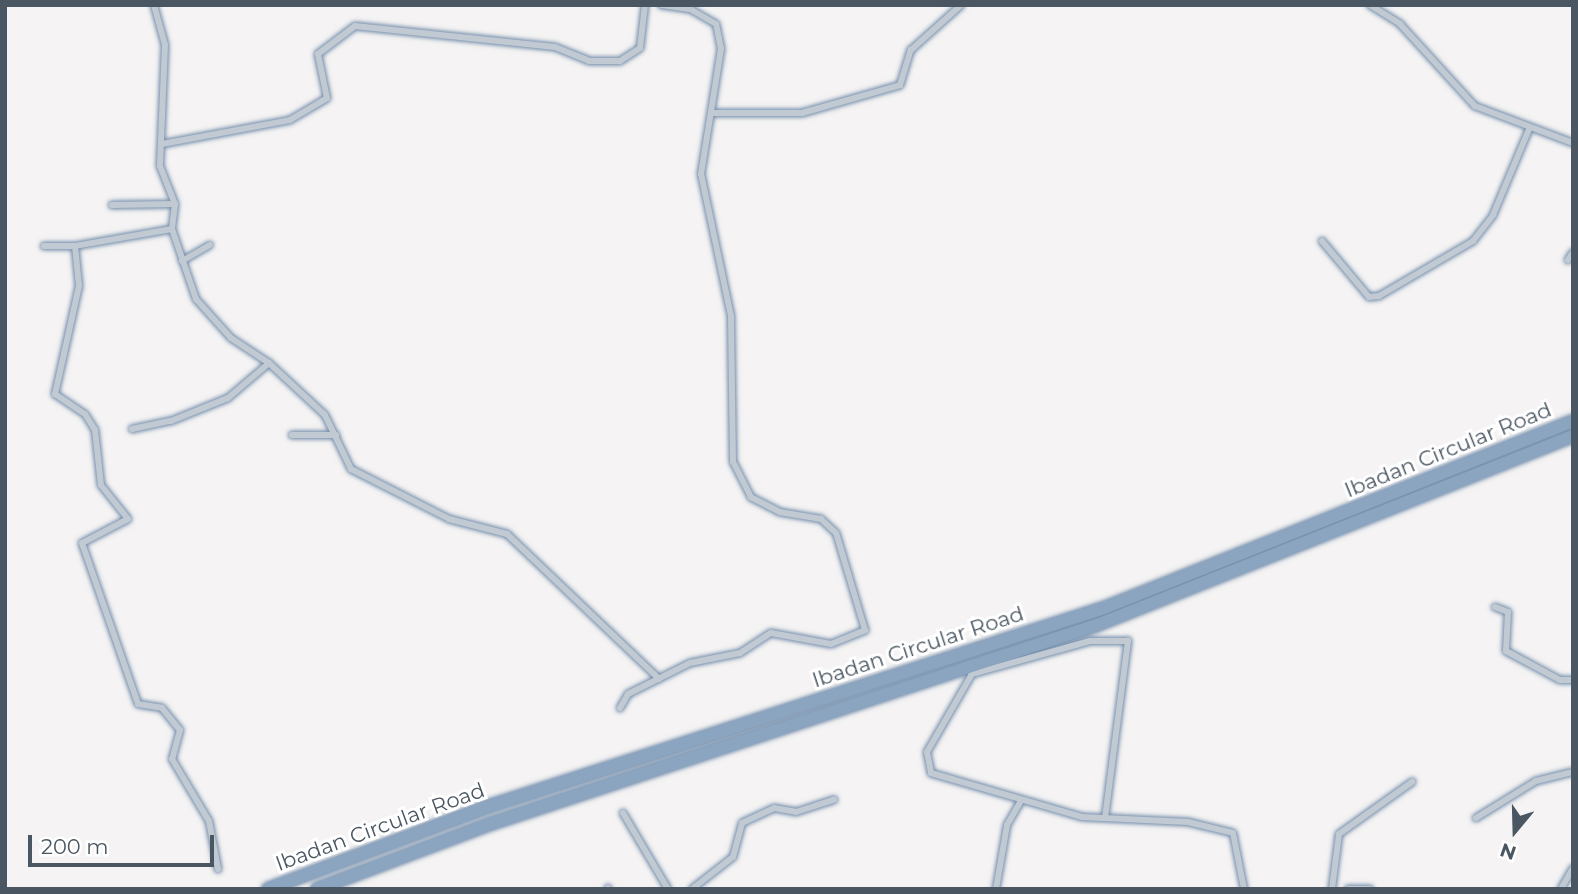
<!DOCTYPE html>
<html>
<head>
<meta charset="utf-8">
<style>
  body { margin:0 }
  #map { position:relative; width:1578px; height:894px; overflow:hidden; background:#f5f3f3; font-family:Montserrat,sans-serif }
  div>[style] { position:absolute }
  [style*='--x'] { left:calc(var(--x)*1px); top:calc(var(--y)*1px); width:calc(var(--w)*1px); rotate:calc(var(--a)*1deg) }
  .roads { filter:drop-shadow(0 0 2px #7690ad) drop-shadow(0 0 2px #7690ad) }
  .street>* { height:6px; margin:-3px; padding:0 3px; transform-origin:3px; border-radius:3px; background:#c1cad2 }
  .highway>* { height:12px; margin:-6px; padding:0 6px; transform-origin:6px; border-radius:6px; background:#8ba5c1 }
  span { translate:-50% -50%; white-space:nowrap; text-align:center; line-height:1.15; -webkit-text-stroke:6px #fff; paint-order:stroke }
  .street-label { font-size:21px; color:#4a5661 }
  .frame { position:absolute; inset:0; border:7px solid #4a5661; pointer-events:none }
  .north { position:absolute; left:1480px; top:796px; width:70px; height:70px; -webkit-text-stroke:5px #fff; paint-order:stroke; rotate:199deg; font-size:19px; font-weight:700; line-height:28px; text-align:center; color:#4a5661 }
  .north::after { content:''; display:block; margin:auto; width:24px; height:32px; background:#4a5661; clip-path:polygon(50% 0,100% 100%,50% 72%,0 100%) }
  .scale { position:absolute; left:28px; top:835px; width:186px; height:32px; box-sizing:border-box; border:4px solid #4a5661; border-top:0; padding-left:9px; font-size:21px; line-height:24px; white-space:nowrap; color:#4a5661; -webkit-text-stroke:5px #fff; paint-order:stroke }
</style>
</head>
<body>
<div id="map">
  <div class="roads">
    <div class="street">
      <i style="--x:154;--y:5;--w:41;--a:74.6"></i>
      <i style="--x:165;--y:45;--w:121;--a:92.4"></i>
      <i style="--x:160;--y:166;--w:41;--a:68.5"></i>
      <i style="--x:175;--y:204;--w:25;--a:97"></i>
      <i style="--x:172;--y:229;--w:74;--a:71.1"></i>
      <i style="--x:196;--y:299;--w:52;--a:48.1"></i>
      <i style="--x:231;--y:338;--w:45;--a:33.3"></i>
      <i style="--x:269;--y:363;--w:76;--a:42.9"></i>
      <i style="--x:325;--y:415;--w:60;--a:64.3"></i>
      <i style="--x:351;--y:469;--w:110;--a:27"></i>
      <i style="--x:449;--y:519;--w:60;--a:14.5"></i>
      <i style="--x:507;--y:534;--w:210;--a:43.6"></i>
      <i style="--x:1370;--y:5;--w:36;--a:32"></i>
      <i style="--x:1400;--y:24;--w:111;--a:47.6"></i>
      <i style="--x:1475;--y:106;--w:105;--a:20.7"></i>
      <i style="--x:714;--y:113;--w:88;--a:0"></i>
      <i style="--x:802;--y:113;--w:102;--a:-15.9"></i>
      <i style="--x:900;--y:85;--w:37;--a:-73"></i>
      <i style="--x:911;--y:50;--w:67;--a:-42"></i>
      <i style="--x:162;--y:144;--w:130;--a:-10.6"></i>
      <i style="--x:290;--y:120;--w:43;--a:-30.7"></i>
      <i style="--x:327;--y:98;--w:45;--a:-101.6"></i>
      <i style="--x:318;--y:54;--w:46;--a:-37.1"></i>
      <i style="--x:355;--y:26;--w:201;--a:6"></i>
      <i style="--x:555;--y:47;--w:37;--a:22"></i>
      <i style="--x:589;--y:61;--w:31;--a:0"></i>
      <i style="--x:620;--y:61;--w:24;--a:-33"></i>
      <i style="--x:640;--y:48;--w:43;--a:-83.4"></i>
      <i style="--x:112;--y:205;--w:63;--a:-0.9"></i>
      <i style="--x:172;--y:229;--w:98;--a:170.1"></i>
      <i style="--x:75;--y:246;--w:40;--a:84.3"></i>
      <i style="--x:79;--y:286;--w:111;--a:102.5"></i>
      <i style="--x:55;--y:394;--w:36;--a:34"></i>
      <i style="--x:85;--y:414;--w:19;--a:58"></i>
      <i style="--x:95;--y:430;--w:55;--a:83.8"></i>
      <i style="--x:101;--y:485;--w:43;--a:51.5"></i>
      <i style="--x:128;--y:519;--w:52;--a:152.4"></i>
      <i style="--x:82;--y:543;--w:170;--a:70.8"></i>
      <i style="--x:138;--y:704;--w:24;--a:9"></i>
      <i style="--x:162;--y:708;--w:28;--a:51"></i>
      <i style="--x:180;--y:730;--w:30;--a:105"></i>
      <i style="--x:172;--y:759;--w:72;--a:59.2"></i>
      <i style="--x:209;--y:821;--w:49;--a:79.4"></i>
      <i style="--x:1322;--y:241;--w:73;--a:50"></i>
      <i style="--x:1369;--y:297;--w:10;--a:-6"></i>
      <i style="--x:1379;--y:296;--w:109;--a:-30.3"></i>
      <i style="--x:1473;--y:241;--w:33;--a:-52"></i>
      <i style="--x:1493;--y:215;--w:95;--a:-67.2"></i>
      <i style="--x:44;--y:246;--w:31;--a:0"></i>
      <i style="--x:1568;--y:260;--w:9;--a:-58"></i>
      <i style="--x:182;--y:261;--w:32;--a:-30"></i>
      <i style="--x:132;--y:429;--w:40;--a:-12"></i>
      <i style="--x:171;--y:421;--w:61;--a:-22"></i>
      <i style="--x:228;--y:398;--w:54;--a:-40.5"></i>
      <i style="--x:292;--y:435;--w:44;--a:0"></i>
      <i style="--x:1495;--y:607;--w:14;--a:21"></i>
      <i style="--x:1508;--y:612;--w:39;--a:93"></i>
      <i style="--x:1506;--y:651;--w:61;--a:28.2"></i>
      <i style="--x:1560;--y:680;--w:13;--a:0"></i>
      <i style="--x:1128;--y:641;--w:38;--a:180"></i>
      <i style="--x:1090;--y:641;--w:123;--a:164.4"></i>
      <i style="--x:972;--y:674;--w:90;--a:120"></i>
      <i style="--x:927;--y:752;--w:21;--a:79"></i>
      <i style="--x:931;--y:773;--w:157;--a:16.2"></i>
      <i style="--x:1082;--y:817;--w:106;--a:2.7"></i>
      <i style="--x:1188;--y:822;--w:46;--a:13.7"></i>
      <i style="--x:1233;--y:833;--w:57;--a:78.9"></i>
      <i style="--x:620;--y:708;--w:16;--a:-60"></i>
      <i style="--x:628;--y:694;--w:69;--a:-26.6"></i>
      <i style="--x:690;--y:663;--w:51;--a:-11.3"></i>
      <i style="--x:740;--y:653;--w:37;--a:-33"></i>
      <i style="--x:771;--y:633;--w:61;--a:10.4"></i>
      <i style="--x:831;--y:644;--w:37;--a:-22"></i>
      <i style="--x:865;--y:630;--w:101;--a:-106.6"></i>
      <i style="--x:836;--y:533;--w:21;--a:-137"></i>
      <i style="--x:821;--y:519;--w:42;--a:-170.3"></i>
      <i style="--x:780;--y:512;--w:33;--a:-153"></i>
      <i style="--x:751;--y:497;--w:39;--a:-117"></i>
      <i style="--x:733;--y:462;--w:146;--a:-90.8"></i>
      <i style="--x:731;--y:316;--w:145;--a:-101.9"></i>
      <i style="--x:701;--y:174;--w:127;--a:-80.9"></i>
      <i style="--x:721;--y:49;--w:25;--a:-101"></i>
      <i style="--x:716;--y:24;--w:30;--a:-150"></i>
      <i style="--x:690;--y:9;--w:29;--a:-172"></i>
      <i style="--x:623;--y:813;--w:88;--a:59.4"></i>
      <i style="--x:1105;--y:818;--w:179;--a:-82.6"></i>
      <i style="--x:1476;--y:818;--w:70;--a:-31.7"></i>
      <i style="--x:1536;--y:781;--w:38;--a:-14"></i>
      <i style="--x:608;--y:888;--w:1;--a:90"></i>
      <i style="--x:692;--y:889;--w:52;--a:-38"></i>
      <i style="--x:733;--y:857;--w:35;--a:-75"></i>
      <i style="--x:742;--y:823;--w:35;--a:-25"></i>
      <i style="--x:774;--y:808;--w:22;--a:10"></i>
      <i style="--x:796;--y:812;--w:40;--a:-18"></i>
      <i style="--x:996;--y:889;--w:65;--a:-80.2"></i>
      <i style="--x:1007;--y:825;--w:28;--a:-60"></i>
      <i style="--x:1332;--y:889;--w:55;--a:-82.7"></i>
      <i style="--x:1339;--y:834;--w:90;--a:-35.5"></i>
      <i style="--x:1348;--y:889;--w:22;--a:0"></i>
      <i style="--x:1561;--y:889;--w:24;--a:-60"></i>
    </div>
    <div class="highway">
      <i style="--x:268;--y:889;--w:240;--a:-20.5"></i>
      <i style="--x:493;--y:805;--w:642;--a:-17.87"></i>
      <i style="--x:1104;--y:608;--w:505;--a:-21.74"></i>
      <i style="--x:317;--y:889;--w:188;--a:-20.6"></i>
      <i style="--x:493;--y:823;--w:636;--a:-18.15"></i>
      <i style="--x:1097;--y:625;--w:512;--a:-21.66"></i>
    </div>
  </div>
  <div class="street-label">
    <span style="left:1448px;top:450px;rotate:-22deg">Ibadan Circular Road</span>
    <span style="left:918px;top:647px;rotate:-18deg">Ibadan Circular Road</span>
    <span style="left:380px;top:827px;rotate:-20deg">Ibadan Circular Road</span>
  </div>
  <div class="frame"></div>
  <div class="north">N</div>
  <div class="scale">200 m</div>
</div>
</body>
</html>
